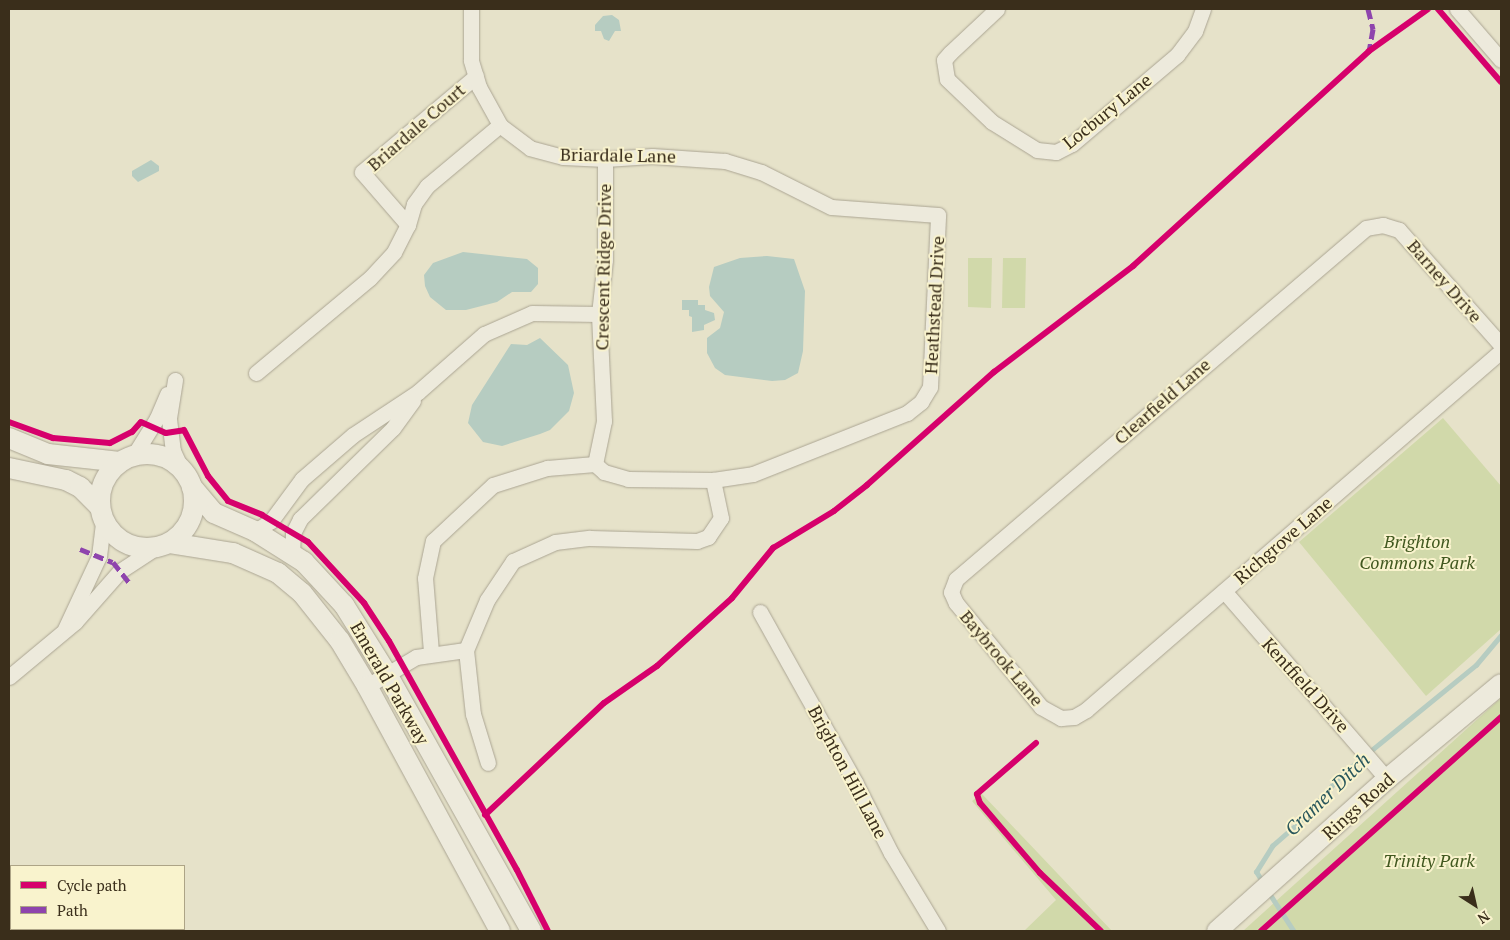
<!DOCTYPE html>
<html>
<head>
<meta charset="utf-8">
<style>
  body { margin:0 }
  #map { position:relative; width:1510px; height:940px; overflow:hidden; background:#e6e2c9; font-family:"PT Serif",serif }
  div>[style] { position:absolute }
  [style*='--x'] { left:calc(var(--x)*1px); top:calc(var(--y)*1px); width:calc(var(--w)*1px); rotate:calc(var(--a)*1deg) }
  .green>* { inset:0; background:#d1d9aa }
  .water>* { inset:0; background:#b6ccc1 }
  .stream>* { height:4.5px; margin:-2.25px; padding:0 2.25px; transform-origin:2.25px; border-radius:2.25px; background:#b6ccc1 }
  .roads { filter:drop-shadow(0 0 1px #aba593) drop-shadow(0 0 1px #aba593) }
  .street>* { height:15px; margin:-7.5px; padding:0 7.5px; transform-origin:7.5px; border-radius:7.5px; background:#edeadc }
  .secondary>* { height:20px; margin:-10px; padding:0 10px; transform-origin:10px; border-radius:10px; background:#edeadc }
  .secondary>.ring { margin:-10px; padding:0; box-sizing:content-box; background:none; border:20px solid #edeadc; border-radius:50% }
  .quiet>* { height:5px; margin-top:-2.5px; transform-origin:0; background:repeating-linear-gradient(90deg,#8e44ad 0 10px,transparent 0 15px) }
  .cycleway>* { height:6px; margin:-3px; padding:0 3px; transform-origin:3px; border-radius:3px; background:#d6006c }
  span { translate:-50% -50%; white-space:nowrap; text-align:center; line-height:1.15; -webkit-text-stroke:4px #f9f3cd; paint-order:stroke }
  .street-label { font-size:18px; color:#3a2e1b }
  .park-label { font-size:18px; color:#41581f; font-style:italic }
  .water-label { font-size:19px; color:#28565b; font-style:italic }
  .frame { position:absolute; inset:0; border:10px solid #3a2e1b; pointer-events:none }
  .legend { position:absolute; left:10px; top:865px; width:175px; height:65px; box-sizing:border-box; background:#f9f3cd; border:1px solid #ada486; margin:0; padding:6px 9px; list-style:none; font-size:15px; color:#3a2e1b }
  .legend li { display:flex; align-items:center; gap:10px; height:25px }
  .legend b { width:25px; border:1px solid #ada486 }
  .north { position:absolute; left:1450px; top:880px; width:50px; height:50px; -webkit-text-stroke:4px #f9f3cd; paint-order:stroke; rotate:145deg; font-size:14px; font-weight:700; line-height:20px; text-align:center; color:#3a2e1b }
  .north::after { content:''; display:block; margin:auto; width:18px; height:22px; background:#3a2e1b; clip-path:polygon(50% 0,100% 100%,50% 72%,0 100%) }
</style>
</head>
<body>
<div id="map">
  <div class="green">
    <i style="clip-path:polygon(968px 258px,992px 258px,991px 308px,968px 307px)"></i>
    <i style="clip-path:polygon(1003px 258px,1026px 258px,1025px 308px,1002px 308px)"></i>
    <i style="clip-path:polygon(1443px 418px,1501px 486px,1501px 629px,1426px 696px,1299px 542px)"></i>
    <i style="clip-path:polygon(1501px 698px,1501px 931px,1243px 931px)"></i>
    <i style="clip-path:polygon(981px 794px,982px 794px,1112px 931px,1024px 931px,1056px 900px,972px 801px)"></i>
  </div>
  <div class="water">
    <i style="clip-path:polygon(612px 15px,619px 20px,621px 31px,615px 31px,609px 41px,604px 39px,601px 31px,595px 31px,595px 25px,603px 16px)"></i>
    <i style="clip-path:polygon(151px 160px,159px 166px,159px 171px,138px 182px,132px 176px,132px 171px)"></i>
    <i style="clip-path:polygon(463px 252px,527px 259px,538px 268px,538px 284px,531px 292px,512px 292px,497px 302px,466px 310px,446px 310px,430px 297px,425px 286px,424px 275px,433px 263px)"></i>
    <i style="clip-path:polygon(767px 256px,794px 259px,805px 291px,803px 351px,798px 373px,785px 380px,772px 381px,725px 375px,715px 368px,707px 353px,707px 338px,720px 328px,724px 312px,710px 296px,709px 287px,714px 267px,740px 258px)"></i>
    <i style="clip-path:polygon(682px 300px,698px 300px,698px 305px,705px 305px,705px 310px,714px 313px,715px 320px,704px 325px,704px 330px,692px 332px,692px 317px,689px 316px,689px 310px,682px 310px)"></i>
    <i style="clip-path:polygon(540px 338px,568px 365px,574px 393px,569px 411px,550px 430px,540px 434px,502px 446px,483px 442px,468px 423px,472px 405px,511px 344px,527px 345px)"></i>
  </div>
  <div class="stream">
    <i style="--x:1263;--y:883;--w:13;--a:-122"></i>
    <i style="--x:1256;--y:872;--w:31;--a:-58"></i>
    <i style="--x:1272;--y:846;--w:41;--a:-41.1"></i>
    <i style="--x:1303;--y:819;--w:58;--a:-49.2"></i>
    <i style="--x:1341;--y:775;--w:174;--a:-39.2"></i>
    <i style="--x:1476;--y:665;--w:39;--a:-50"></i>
    <i style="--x:1268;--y:891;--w:48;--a:57"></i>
  </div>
  <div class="roads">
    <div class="street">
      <i style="--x:997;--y:9;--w:64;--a:136.9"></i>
      <i style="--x:950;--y:53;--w:9;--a:131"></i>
      <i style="--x:944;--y:60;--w:19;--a:81"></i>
      <i style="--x:947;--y:79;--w:62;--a:43.7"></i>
      <i style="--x:992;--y:122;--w:53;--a:31.9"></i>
      <i style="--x:1037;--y:150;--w:19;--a:6"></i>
      <i style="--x:1056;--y:152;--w:18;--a:-27"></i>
      <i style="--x:1072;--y:144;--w:138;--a:-40.3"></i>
      <i style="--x:1177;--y:55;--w:30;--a:-53"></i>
      <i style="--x:1195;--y:31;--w:23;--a:-70"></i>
      <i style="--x:1457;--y:9;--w:67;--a:49.2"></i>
      <i style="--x:408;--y:225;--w:22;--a:-74"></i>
      <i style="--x:414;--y:204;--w:22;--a:-54"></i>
      <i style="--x:427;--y:186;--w:95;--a:-39.9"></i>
      <i style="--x:1501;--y:345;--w:154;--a:-131.6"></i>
      <i style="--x:1399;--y:230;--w:17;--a:-163"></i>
      <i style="--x:1383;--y:225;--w:17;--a:170"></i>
      <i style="--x:1366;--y:228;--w:540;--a:139.43"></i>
      <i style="--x:956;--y:579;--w:14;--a:111"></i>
      <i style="--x:951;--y:592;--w:12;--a:66"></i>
      <i style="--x:956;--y:603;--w:134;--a:50.7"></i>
      <i style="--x:1041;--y:707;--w:23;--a:29"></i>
      <i style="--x:1061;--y:718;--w:13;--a:-4"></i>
      <i style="--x:1074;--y:717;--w:14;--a:-30"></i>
      <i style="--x:1086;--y:710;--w:549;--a:-40.86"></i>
      <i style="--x:256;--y:373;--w:148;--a:-39.8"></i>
      <i style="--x:370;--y:278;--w:35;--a:-47"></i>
      <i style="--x:394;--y:252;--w:30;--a:-63"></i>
      <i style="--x:408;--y:225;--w:70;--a:-131"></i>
      <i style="--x:362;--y:172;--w:149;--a:-40.1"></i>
      <i style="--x:175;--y:380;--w:39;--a:99"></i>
      <i style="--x:169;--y:419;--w:32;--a:83"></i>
      <i style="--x:173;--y:451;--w:19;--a:65"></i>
      <i style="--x:134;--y:455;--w:44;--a:-58.1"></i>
      <i style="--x:157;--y:418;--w:26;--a:-67"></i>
      <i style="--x:595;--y:464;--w:44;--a:-78.2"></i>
      <i style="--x:604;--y:421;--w:107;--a:-92.7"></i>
      <i style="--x:599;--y:314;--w:54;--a:-83.7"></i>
      <i style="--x:605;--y:260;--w:101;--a:-90"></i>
      <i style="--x:255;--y:531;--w:19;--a:-32"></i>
      <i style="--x:271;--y:521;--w:52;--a:-53.6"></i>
      <i style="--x:302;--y:479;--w:67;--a:-40.8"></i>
      <i style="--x:353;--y:435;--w:78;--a:-33.5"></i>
      <i style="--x:418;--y:392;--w:88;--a:-41.3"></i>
      <i style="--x:484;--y:334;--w:52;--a:-23.6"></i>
      <i style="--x:532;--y:313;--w:67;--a:0.9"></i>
      <i style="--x:292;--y:553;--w:20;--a:-87"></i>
      <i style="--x:293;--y:533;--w:16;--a:-63"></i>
      <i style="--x:300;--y:519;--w:130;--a:-44.4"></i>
      <i style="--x:393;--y:428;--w:34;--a:-54"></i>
      <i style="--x:1224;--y:591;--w:249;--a:49.1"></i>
      <i style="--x:760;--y:612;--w:195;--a:60.8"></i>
      <i style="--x:855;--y:782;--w:80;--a:63.1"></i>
      <i style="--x:891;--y:853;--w:91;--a:58.9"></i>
      <i style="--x:65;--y:629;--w:81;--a:-65"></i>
      <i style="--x:99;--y:556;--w:35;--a:-83"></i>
      <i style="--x:466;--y:650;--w:64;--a:83.8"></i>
      <i style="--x:473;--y:714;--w:51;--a:73"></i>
      <i style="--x:431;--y:652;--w:74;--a:-94.6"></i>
      <i style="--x:425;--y:578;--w:38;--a:-78"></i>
      <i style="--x:433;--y:541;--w:82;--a:-43"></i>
      <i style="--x:493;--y:485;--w:57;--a:-17.5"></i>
      <i style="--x:547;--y:468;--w:48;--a:-4.8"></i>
      <i style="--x:595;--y:464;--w:12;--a:42"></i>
      <i style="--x:604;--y:472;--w:25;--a:16"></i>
      <i style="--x:628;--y:479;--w:85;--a:0.7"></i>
      <i style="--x:713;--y:480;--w:40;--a:-8.5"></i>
      <i style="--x:753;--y:474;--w:166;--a:-21.6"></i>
      <i style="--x:907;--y:413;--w:18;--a:-38"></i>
      <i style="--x:921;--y:402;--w:17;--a:-59"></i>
      <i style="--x:930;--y:387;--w:172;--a:-87.3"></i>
      <i style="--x:938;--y:215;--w:107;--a:-175.7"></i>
      <i style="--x:831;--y:207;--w:78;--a:-153.4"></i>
      <i style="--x:761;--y:172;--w:38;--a:-163"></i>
      <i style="--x:725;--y:161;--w:73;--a:-176.1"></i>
      <i style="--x:652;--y:156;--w:47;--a:176.3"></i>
      <i style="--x:605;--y:159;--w:42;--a:-177.3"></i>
      <i style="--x:563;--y:157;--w:34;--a:-165"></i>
      <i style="--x:530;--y:148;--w:38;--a:-143"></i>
      <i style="--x:500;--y:125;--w:43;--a:-118.9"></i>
      <i style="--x:479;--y:87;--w:28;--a:-107"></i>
      <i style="--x:471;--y:60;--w:51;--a:-90"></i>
      <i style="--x:9;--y:677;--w:86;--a:-39.8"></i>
      <i style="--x:75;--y:622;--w:68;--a:-48.6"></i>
      <i style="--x:120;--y:571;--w:42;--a:-33.3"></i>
      <i style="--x:367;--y:686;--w:57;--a:-30.6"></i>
      <i style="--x:416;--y:657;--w:50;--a:-8"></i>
      <i style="--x:466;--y:650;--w:54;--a:-67.2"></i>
      <i style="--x:487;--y:600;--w:47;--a:-56.3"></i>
      <i style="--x:513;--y:561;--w:46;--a:-24.3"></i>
      <i style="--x:555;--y:542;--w:35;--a:-7"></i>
      <i style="--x:590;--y:538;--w:107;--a:1.6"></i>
      <i style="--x:697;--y:541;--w:12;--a:-20"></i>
      <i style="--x:708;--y:537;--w:23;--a:-56"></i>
      <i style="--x:721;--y:518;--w:39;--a:-102"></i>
    </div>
    <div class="secondary">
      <i style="--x:9;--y:438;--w:42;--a:22.3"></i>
      <i style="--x:48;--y:454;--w:72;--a:6.3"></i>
      <i class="ring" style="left:100px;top:454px;width:74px;height:74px"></i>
      <i style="--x:9;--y:468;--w:58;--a:11.9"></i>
      <i style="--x:66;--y:480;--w:16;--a:27"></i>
      <i style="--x:80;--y:487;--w:27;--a:45"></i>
      <i style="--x:192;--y:487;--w:34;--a:50"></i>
      <i style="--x:214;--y:513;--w:45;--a:23.7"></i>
      <i style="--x:255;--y:531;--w:58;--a:32.3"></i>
      <i style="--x:304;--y:562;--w:59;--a:47.1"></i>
      <i style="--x:344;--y:605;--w:81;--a:58.1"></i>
      <i style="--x:387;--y:674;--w:295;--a:60.7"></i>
      <i style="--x:170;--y:543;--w:64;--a:9"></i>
      <i style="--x:233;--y:553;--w:49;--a:24"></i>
      <i style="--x:278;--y:573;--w:31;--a:40"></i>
      <i style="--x:302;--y:593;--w:61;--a:51.6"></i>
      <i style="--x:340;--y:641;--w:52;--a:59"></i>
      <i style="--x:367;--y:686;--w:279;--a:61.5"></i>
      <i style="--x:1217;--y:931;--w:228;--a:-41.8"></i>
      <i style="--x:1387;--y:779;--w:148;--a:-39.8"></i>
    </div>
  </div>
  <div class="quiet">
    <i style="--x:1368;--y:9;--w:21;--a:76"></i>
    <i style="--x:1373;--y:29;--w:22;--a:100"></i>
    <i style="--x:80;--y:549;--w:35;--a:22"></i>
    <i style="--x:113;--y:562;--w:28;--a:52"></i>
  </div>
  <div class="cycleway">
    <i style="--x:1438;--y:9;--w:96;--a:49.2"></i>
    <i style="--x:9;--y:422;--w:47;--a:20"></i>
    <i style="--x:53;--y:438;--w:57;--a:5"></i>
    <i style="--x:110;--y:443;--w:25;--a:-27"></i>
    <i style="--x:132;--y:432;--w:13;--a:-48"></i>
    <i style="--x:141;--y:422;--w:27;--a:24"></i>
    <i style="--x:166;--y:433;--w:18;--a:-9"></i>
    <i style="--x:184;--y:430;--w:52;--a:62.4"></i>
    <i style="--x:208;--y:476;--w:32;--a:51"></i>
    <i style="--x:228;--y:501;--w:37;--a:22"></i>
    <i style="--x:262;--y:515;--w:53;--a:30.4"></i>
    <i style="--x:308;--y:542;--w:83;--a:47.4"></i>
    <i style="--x:364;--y:603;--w:45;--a:56.7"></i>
    <i style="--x:389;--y:641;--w:262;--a:60.8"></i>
    <i style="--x:517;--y:870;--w:68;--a:63.1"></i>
    <i style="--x:1036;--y:743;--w:78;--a:139.2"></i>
    <i style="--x:977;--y:794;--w:9;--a:72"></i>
    <i style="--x:980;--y:803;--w:92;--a:49.4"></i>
    <i style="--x:1040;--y:873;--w:84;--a:43.6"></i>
    <i style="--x:485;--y:815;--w:163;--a:-43.3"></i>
    <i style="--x:604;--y:703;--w:65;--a:-34.9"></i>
    <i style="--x:657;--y:666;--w:101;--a:-42.2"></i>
    <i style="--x:732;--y:598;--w:65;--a:-50.6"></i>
    <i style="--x:773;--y:548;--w:71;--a:-31.2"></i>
    <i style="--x:834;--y:511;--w:42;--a:-38.2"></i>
    <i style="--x:867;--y:485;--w:170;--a:-41.7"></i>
    <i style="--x:994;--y:372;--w:175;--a:-37.3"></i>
    <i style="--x:1133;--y:266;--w:319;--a:-42.3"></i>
    <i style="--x:1369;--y:51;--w:72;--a:-35.4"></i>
    <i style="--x:1261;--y:931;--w:322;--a:-41.7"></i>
  </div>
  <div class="street-label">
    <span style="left:1107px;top:111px;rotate:-39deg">Locbury Lane</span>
    <span style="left:416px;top:127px;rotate:-41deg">Briardale Court</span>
    <span style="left:618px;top:155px;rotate:1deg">Briardale Lane</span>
    <span style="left:603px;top:267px;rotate:-89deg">Crescent Ridge Drive</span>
    <span style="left:1445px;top:281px;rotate:49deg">Barney Drive</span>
    <span style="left:934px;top:305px;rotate:-87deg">Heathstead Drive</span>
    <span style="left:1162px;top:401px;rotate:-41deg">Clearfield Lane</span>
    <span style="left:1283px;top:540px;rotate:-41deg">Richgrove Lane</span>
    <span style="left:1002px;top:658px;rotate:50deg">Baybrook Lane</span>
    <span style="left:390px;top:683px;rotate:60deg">Emerald Parkway</span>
    <span style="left:1306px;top:685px;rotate:48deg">Kentfield Drive</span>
    <span style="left:848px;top:772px;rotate:62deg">Brighton Hill Lane</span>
    <span style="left:1358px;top:806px;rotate:-42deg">Rings Road</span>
  </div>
  <div class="park-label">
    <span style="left:1417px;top:552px">Brighton<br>Commons Park</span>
    <span style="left:1429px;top:860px">Trinity Park</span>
  </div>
  <div class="water-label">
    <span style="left:1327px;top:794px;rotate:-44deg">Cramer Ditch</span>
  </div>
  <div class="frame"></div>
  <ul class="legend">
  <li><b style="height:6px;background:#d6006c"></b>Cycle path</li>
  <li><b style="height:6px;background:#8e44ad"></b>Path</li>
  </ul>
  <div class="north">N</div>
</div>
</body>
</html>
